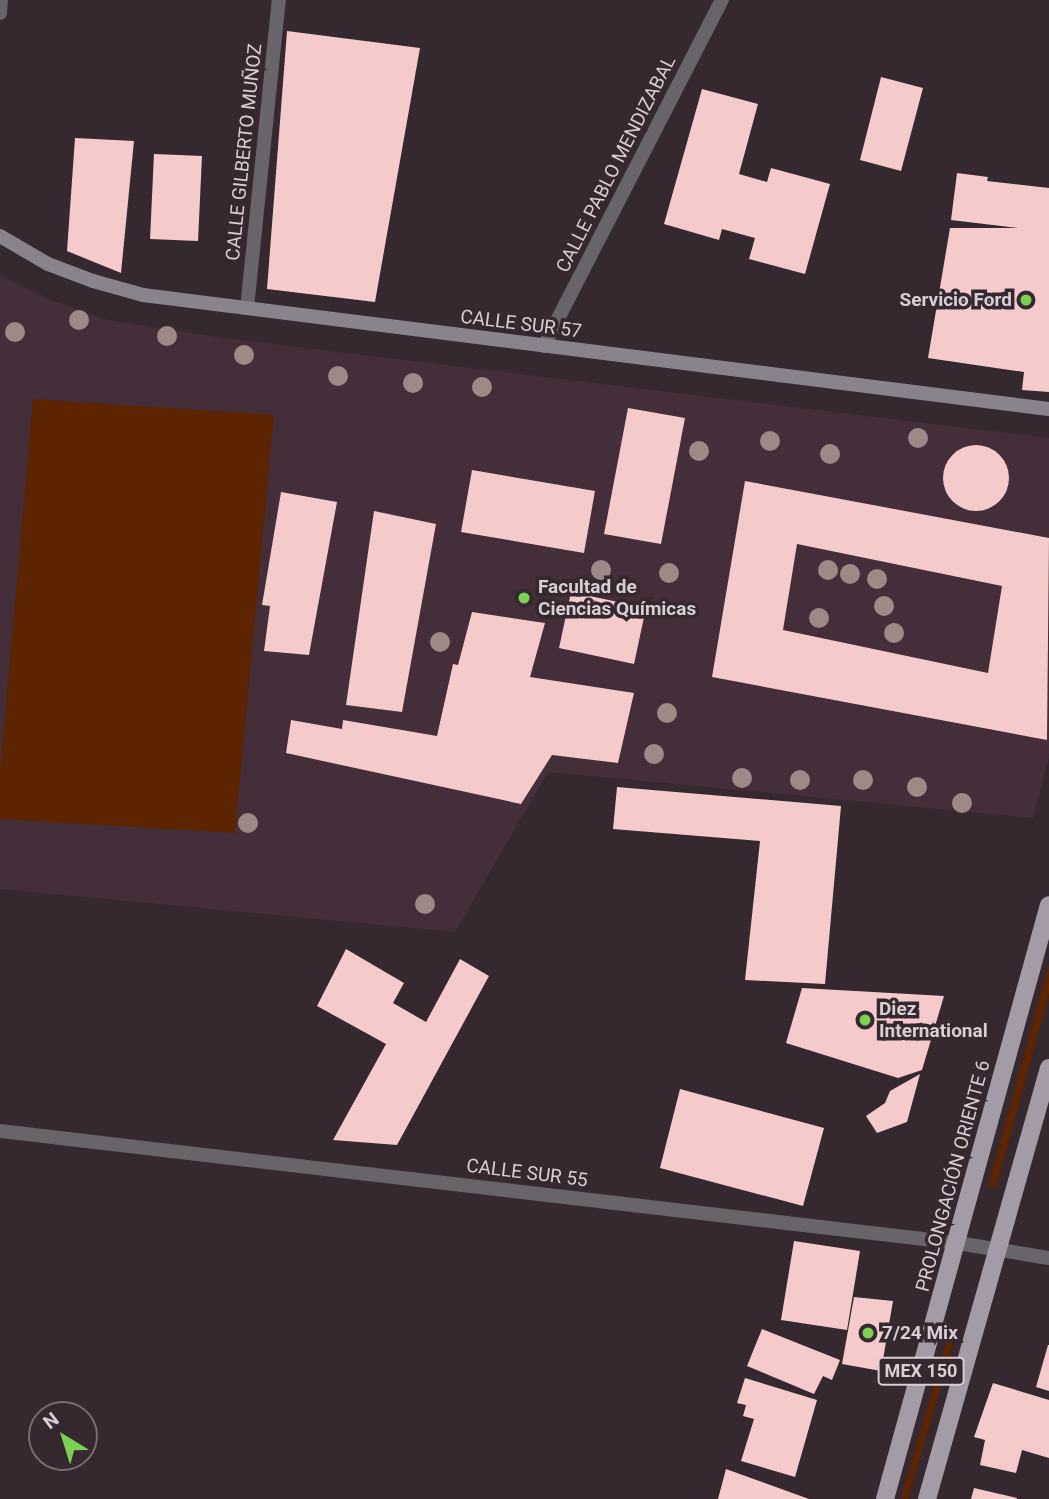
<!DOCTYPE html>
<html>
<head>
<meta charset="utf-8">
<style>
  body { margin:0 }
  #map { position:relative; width:1049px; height:1499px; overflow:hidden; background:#36282f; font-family:Roboto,sans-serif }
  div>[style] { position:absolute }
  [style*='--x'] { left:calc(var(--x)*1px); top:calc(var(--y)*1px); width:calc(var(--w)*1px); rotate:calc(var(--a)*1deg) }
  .built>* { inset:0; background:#432e39 }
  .green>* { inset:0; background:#5c2400 }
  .building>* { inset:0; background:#f4cacb }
  .round { border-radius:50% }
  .street>* { height:14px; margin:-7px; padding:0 7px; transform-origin:7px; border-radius:7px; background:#68646a }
  .secondary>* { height:14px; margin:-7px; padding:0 7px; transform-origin:7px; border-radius:7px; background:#8a838d }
  .primary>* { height:18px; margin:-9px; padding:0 9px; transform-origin:9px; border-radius:9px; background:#a49ba7 }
  .trees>* { width:20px; height:20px; margin:-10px; border-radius:50%; background:#9d8a87 }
  .dots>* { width:19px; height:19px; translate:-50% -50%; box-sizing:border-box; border:4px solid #36282f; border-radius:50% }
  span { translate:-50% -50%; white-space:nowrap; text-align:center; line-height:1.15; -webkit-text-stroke:7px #36282f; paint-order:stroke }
  .shield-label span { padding:2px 5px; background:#36282f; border:2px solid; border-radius:5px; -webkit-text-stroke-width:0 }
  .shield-label { font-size:18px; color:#d8ced3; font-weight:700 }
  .street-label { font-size:19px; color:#d8ced3 }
  .poi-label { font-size:19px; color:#d8ced3; font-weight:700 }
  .right { translate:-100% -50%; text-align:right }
  .left { translate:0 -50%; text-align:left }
  .north { position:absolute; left:28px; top:1401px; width:70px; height:70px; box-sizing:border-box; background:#36282f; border:2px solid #776a71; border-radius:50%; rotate:322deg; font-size:19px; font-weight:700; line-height:28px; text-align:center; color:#d8ced3 }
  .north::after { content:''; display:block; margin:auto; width:24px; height:32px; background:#7cd154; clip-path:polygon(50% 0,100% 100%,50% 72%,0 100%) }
</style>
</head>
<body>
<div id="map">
  <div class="built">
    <i style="clip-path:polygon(0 275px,53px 301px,108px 320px,224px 338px,1049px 438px,1049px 758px,1033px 818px,548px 772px,455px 932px,0 889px)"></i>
  </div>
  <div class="green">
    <i style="clip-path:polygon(33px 399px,274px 415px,235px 833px,0 819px,0 772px)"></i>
    <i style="clip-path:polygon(1049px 964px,1049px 994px,996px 1188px,988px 1186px)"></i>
    <i style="clip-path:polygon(951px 1326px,958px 1328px,908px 1499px,901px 1499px)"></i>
  </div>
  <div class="building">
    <i style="clip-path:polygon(287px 31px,420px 48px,375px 302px,267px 289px)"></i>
    <i style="clip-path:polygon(881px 77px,923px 88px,901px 171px,860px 160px)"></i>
    <i style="clip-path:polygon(702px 89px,758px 104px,739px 174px,767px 182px,771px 168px,830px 184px,805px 274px,749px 259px,755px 238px,722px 229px,719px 240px,664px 224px)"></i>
    <i style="clip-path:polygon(75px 138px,134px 141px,121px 273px,67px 251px)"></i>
    <i style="clip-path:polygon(154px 154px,202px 156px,198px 241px,150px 239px)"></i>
    <i style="clip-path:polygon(957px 173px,988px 177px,987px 181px,1049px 188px,1049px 392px,1022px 390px,1024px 372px,928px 358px,950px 228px,1018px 228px,951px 220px)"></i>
    <i style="clip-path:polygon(628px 408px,685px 418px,661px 544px,604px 534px)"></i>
    <i class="round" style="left:943px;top:445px;width:66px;height:66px"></i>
    <i style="clip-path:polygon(472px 470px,595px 491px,584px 553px,461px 532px)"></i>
    <i style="clip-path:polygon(evenodd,745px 481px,1049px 538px,1047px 740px,712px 677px,745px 481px,797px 544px,1002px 586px,988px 673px,783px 630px,797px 544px)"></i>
    <i style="clip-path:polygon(281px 492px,337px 502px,309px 655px,264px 651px,270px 606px,262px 605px)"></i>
    <i style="clip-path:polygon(374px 511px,436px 524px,402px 712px,346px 705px)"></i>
    <i style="clip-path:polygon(571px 592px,646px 608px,634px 664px,559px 648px)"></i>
    <i style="clip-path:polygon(472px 612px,545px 623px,530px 677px,634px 693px,618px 763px,552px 755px,521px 804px,286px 753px,291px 720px,342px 729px,343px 720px,437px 736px,453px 664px,458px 665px)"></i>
    <i style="clip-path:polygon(617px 787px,841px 806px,825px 984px,745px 980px,760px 841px,613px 829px)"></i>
    <i style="clip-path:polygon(346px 949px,404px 983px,393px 1003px,426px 1022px,460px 959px,489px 976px,397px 1145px,333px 1140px,386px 1044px,317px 1006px)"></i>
    <i style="clip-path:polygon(802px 988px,944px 996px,922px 1070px,898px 1078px,786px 1043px)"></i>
    <i style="clip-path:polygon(920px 1074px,907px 1122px,877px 1133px,866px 1116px,885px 1103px,890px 1091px)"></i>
    <i style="clip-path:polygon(680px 1089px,824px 1128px,803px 1206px,660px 1168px)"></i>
    <i style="clip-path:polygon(794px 1241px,860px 1251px,847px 1330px,781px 1320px)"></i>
    <i style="clip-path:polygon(854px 1297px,893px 1301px,881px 1371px,842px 1364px)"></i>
    <i style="clip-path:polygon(762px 1329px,840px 1360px,832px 1380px,823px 1376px,814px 1394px,747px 1366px)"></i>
    <i style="clip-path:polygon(1048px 1345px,1049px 1345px,1049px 1391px,1036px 1387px)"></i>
    <i style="clip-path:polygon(745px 1378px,817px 1400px,795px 1477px,741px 1461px,754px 1419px,743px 1416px,746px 1405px,737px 1403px)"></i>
    <i style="clip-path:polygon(993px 1383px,1049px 1400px,1049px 1458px,1022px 1450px,1016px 1473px,980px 1465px,985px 1440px,974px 1437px)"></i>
    <i style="clip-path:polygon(726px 1469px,809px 1499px,718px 1499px)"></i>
    <i style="clip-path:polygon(974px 1488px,1017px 1498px,1017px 1499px,971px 1499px)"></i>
  </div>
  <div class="street">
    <i style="--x:0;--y:13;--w:13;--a:-86"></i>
    <i style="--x:247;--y:308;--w:310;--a:-84.1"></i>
    <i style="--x:544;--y:346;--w:389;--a:-62.8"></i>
    <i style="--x:0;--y:1131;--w:965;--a:6.67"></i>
    <i style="--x:958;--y:1243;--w:92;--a:9.4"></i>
  </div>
  <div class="secondary">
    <i style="--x:0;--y:236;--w:56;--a:30.3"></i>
    <i style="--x:48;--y:264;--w:48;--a:20.7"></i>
    <i style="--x:93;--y:281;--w:52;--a:15.6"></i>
    <i style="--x:143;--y:295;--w:913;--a:7.17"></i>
  </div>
  <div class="primary">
    <i style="--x:885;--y:1499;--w:616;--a:-74.57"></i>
    <i style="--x:927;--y:1499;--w:448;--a:-74.2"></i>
  </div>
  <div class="trees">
    <i style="left:79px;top:320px"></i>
    <i style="left:15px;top:332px"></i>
    <i style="left:167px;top:336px"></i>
    <i style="left:244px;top:355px"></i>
    <i style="left:338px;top:376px"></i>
    <i style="left:413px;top:383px"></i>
    <i style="left:482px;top:387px"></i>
    <i style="left:918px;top:438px"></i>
    <i style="left:770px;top:441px"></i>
    <i style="left:699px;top:451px"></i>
    <i style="left:830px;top:454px"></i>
    <i style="left:601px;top:570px"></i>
    <i style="left:828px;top:570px"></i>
    <i style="left:669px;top:573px"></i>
    <i style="left:850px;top:574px"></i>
    <i style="left:877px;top:579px"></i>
    <i style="left:884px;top:606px"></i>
    <i style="left:819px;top:618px"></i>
    <i style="left:894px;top:633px"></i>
    <i style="left:440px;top:642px"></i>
    <i style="left:667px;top:713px"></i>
    <i style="left:654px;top:754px"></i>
    <i style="left:742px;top:778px"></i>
    <i style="left:800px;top:780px"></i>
    <i style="left:863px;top:780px"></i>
    <i style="left:917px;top:787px"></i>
    <i style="left:962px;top:803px"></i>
    <i style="left:248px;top:823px"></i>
    <i style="left:425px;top:904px"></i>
  </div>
  <div class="dots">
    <i style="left:1026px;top:300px;background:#7cd154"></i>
    <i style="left:524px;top:598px;background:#7cd154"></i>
    <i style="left:865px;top:1020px;background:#7cd154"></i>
    <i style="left:868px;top:1333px;background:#7cd154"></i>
  </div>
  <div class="shield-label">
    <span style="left:921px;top:1371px">MEX 150</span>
  </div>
  <div class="street-label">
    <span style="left:244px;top:152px;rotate:-84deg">CALLE GILBERTO MUÑOZ</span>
    <span style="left:616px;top:164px;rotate:-63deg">CALLE PABLO MENDIZABAL</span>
    <span style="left:521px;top:324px;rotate:7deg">CALLE SUR 57</span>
    <span style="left:527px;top:1173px;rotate:7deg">CALLE SUR 55</span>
    <span style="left:953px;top:1176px;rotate:-75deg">PROLONGACIÓN ORIENTE 6</span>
  </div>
  <div class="poi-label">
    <span class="right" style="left:1012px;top:300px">Servicio Ford</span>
    <span class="left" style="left:538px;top:598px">Facultad de<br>Ciencias Químicas</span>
    <span class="left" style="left:879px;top:1020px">Diez<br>International</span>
    <span class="left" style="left:882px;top:1333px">7/24 Mix</span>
  </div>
  <div class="north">N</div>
</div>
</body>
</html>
